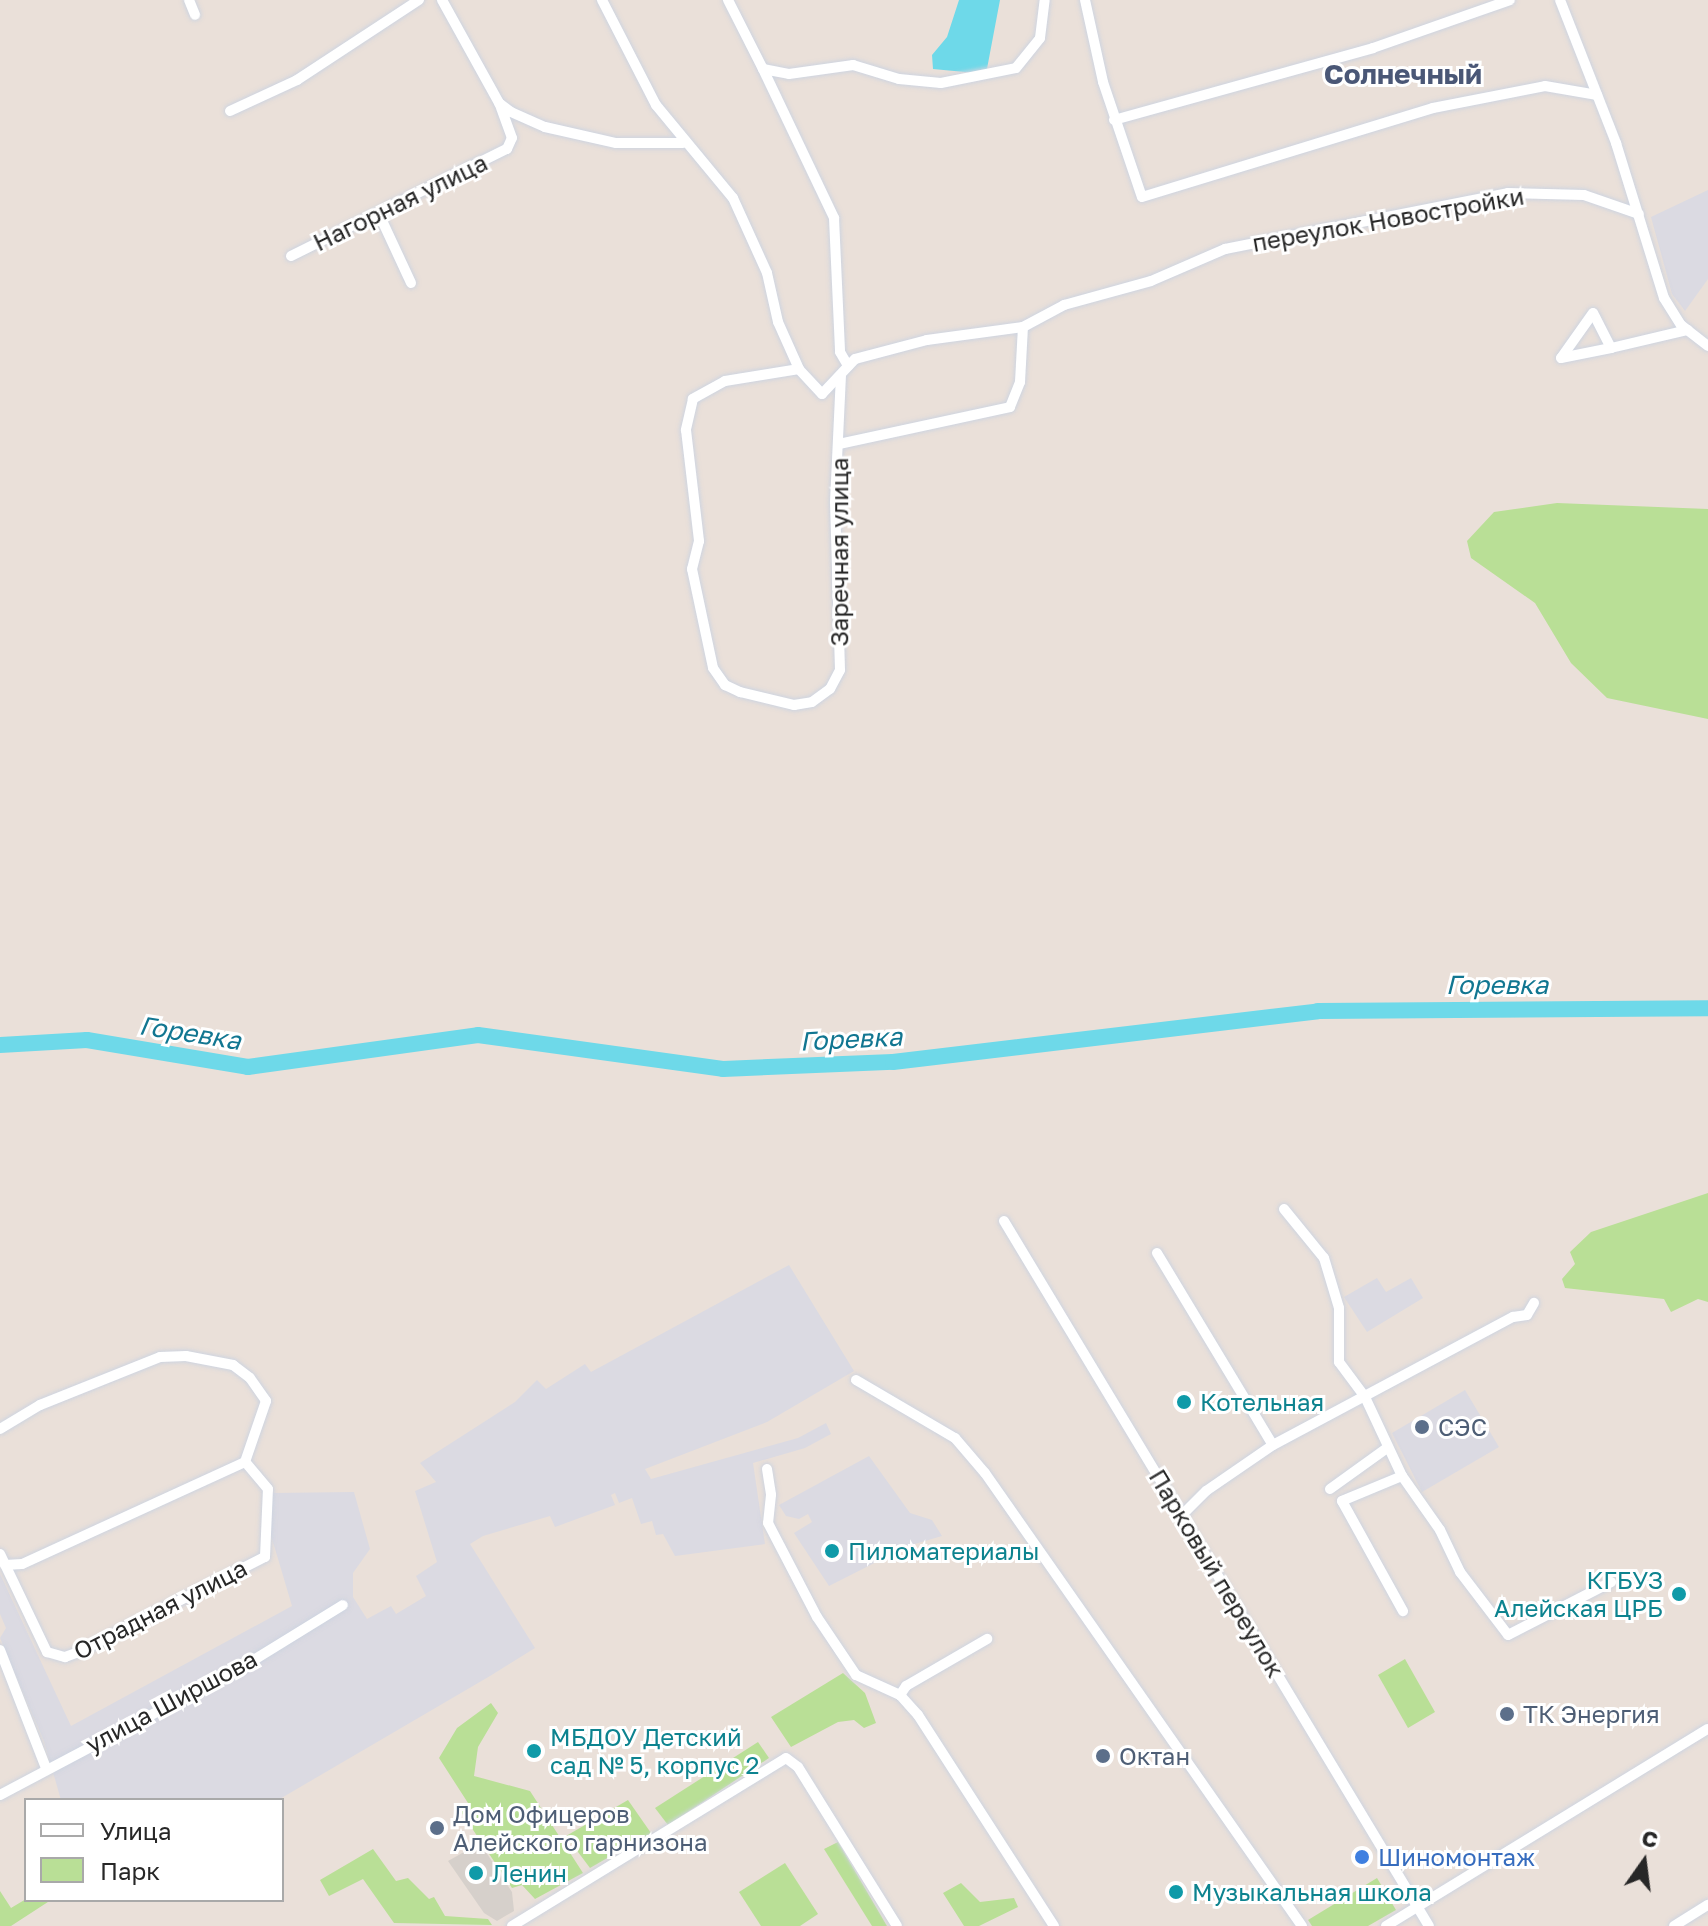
<!DOCTYPE html>
<html>
<head>
<meta charset="utf-8">
<style>
  body { margin:0 }
  #map { position:relative; width:1708px; height:1926px; overflow:hidden; background:#eae0d9; font-family:"Golos Text",sans-serif }
  div>[style] { position:absolute }
  [style*='--x'] { left:calc(var(--x)*1px); top:calc(var(--y)*1px); width:calc(var(--w)*1px); rotate:calc(var(--a)*1deg) }
  .industrial>* { inset:0; background:#dbdae2 }
  .green>* { inset:0; background:#b9df96 }
  .plaza>* { inset:0; background:#d6d0cb }
  .water>* { inset:0; background:#6ed9e9 }
  .river>* { height:16px; margin:-8px; padding:0 8px; transform-origin:8px; border-radius:8px; background:#6ed9e9 }
  .roads { filter:drop-shadow(0 0 2px #ced4e0) drop-shadow(0 0 2px #ced4e0) }
  .minor>* { height:10px; margin:-5px; padding:0 5px; transform-origin:5px; border-radius:5px; background:#fff }
  .dots>* { width:22px; height:22px; translate:-50% -50%; box-sizing:border-box; border:4px solid #fff; border-radius:50% }
  span { translate:-50% -50%; white-space:nowrap; text-align:center; line-height:1.15; -webkit-text-stroke:6px #fff; paint-order:stroke }
  .street-label { font-size:24px; color:#272727 }
  .culture-label { font-size:24px; color:#0d838f }
  .left { translate:0 -50%; text-align:left }
  .right { translate:-100% -50%; text-align:right }
  .service-label { font-size:24px; color:#4e5e75 }
  .shop-label { font-size:24px; color:#366cbe }
  .water-label { font-size:26px; color:#117691; font-style:italic }
  .quarter-label { font-size:28px; color:#4a5776; font-weight:700 }
  .legend { position:absolute; left:24px; top:1798px; width:260px; height:104px; box-sizing:border-box; background:#fff; border:2px solid #a9a9a9; margin:0; padding:10px 14px; list-style:none; font-size:24px; color:#272727 }
  .legend li { display:flex; align-items:center; gap:16px; height:40px }
  .legend b { width:40px; border:2px solid #a9a9a9 }
  .north { position:absolute; left:1604px; top:1822px; width:80px; height:80px; -webkit-text-stroke:6px #fff; paint-order:stroke; rotate:14deg; font-size:22px; font-weight:700; line-height:32px; text-align:center; color:#272727 }
  .north::after { content:''; display:block; margin:auto; width:28px; height:36px; background:#272727; clip-path:polygon(50% 0,100% 100%,50% 72%,0 100%) }
</style>
</head>
<body>
<div id="map">
  <div class="industrial">
    <i style="clip-path:polygon(1708px 190px,1708px 279px,1685px 311px,1672px 294px,1651px 217px)"></i>
    <i style="clip-path:polygon(789px 1265px,854px 1371px,767px 1422px,645px 1469px,651px 1479px,798px 1438px,826px 1423px,831px 1434px,805px 1448px,753px 1463px,765px 1544px,675px 1556px,663px 1534px,656px 1535px,652px 1521px,641px 1524px,632px 1498px,619px 1503px,615px 1493px,611px 1495px,615px 1505px,555px 1527px,550px 1516px,483px 1536px,470px 1544px,535px 1648px,490px 1676px,278px 1800px,61px 1800px,44px 1741px,0 1638px,6px 1628px,0 1614px,0 1574px,71px 1726px,292px 1606px,265px 1515px,271px 1493px,354px 1492px,370px 1549px,353px 1573px,353px 1597px,367px 1619px,391px 1606px,396px 1614px,426px 1596px,416px 1576px,437px 1562px,415px 1491px,436px 1482px,420px 1463px,515px 1402px,537px 1380px,546px 1389px,585px 1364px,591px 1372px)"></i>
    <i style="clip-path:polygon(1377px 1278px,1386px 1292px,1411px 1278px,1423px 1298px,1367px 1332px,1344px 1297px)"></i>
    <i style="clip-path:polygon(1465px 1390px,1499px 1447px,1422px 1492px,1392px 1433px)"></i>
    <i style="clip-path:polygon(869px 1456px,910px 1513px,932px 1520px,942px 1536px,908px 1546px,829px 1586px,794px 1533px,812px 1522px,808px 1514px,799px 1519px,786px 1516px,779px 1505px)"></i>
  </div>
  <div class="green">
    <i style="clip-path:polygon(1557px 503px,1708px 509px,1708px 719px,1607px 698px,1571px 663px,1535px 603px,1471px 558px,1467px 541px,1494px 512px)"></i>
    <i style="clip-path:polygon(1708px 1193px,1708px 1302px,1698px 1299px,1671px 1312px,1664px 1299px,1565px 1288px,1562px 1279px,1575px 1264px,1570px 1252px,1591px 1232px)"></i>
    <i style="clip-path:polygon(1405px 1659px,1435px 1712px,1408px 1728px,1378px 1675px)"></i>
    <i style="clip-path:polygon(843px 1673px,865px 1693px,876px 1723px,864px 1728px,854px 1720px,838px 1722px,791px 1747px,771px 1717px)"></i>
    <i style="clip-path:polygon(491px 1703px,498px 1713px,478px 1747px,474px 1776px,530px 1791px,583px 1873px,535px 1899px,522px 1885px,512px 1888px,459px 1809px,468px 1803px,439px 1758px,457px 1728px)"></i>
    <i style="clip-path:polygon(758px 1742px,769px 1758px,668px 1825px,655px 1808px)"></i>
    <i style="clip-path:polygon(628px 1800px,651px 1833px,590px 1868px,566px 1836px)"></i>
    <i style="clip-path:polygon(838px 1842px,887px 1926px,872px 1926px,824px 1849px)"></i>
    <i style="clip-path:polygon(373px 1849px,396px 1881px,408px 1878px,429px 1899px,434px 1897px,445px 1916px,488px 1919px,492px 1925px,394px 1923px,363px 1879px,329px 1896px,320px 1880px)"></i>
    <i style="clip-path:polygon(785px 1863px,818px 1914px,800px 1926px,761px 1926px,739px 1892px)"></i>
    <i style="clip-path:polygon(1377px 1878px,1396px 1910px,1368px 1926px,1312px 1926px,1308px 1920px)"></i>
    <i style="clip-path:polygon(961px 1883px,980px 1902px,1014px 1898px,1018px 1907px,979px 1926px,964px 1926px,943px 1893px)"></i>
    <i style="clip-path:polygon(0 1891px,11px 1908px,26px 1899px,51px 1900px,11px 1926px,0 1926px)"></i>
  </div>
  <div class="plaza">
    <i style="clip-path:polygon(480px 1843px,512px 1892px,514px 1911px,497px 1921px,484px 1913px,448px 1861px)"></i>
  </div>
  <div class="water">
    <i style="clip-path:polygon(959px 0,1000px 0,986px 74px,933px 69px,932px 55px,947px 37px)"></i>
  </div>
  <div class="river">
    <i style="--x:0;--y:1045;--w:87;--a:-3.3"></i>
    <i style="--x:87;--y:1040;--w:163;--a:9.5"></i>
    <i style="--x:248;--y:1067;--w:232;--a:-7.9"></i>
    <i style="--x:478;--y:1035;--w:247;--a:7.9"></i>
    <i style="--x:723;--y:1069;--w:170;--a:-2.4"></i>
    <i style="--x:893;--y:1062;--w:428;--a:-6.8"></i>
    <i style="--x:1318;--y:1011;--w:390;--a:-0.4"></i>
  </div>
  <div class="roads">
    <div class="minor">
      <i style="--x:189;--y:0;--w:16;--a:68"></i>
      <i style="--x:442;--y:0;--w:118;--a:61"></i>
      <i style="--x:499;--y:103;--w:15;--a:37"></i>
      <i style="--x:511;--y:112;--w:37;--a:24"></i>
      <i style="--x:545;--y:127;--w:73;--a:12.7"></i>
      <i style="--x:616;--y:143;--w:67;--a:0"></i>
      <i style="--x:602;--y:0;--w:118;--a:62.8"></i>
      <i style="--x:656;--y:105;--w:121;--a:50.4"></i>
      <i style="--x:733;--y:198;--w:82;--a:65.6"></i>
      <i style="--x:767;--y:273;--w:50;--a:77.3"></i>
      <i style="--x:778;--y:322;--w:51;--a:65.9"></i>
      <i style="--x:728;--y:0;--w:77;--a:63.1"></i>
      <i style="--x:763;--y:69;--w:26;--a:11"></i>
      <i style="--x:789;--y:74;--w:65;--a:-8"></i>
      <i style="--x:853;--y:65;--w:48;--a:16.9"></i>
      <i style="--x:899;--y:79;--w:42;--a:5.4"></i>
      <i style="--x:941;--y:83;--w:76;--a:-11.3"></i>
      <i style="--x:1016;--y:68;--w:38;--a:-51"></i>
      <i style="--x:1040;--y:38;--w:38;--a:-83"></i>
      <i style="--x:1085;--y:0;--w:84;--a:77.6"></i>
      <i style="--x:1103;--y:82;--w:121;--a:71.3"></i>
      <i style="--x:1142;--y:197;--w:304;--a:-17"></i>
      <i style="--x:1433;--y:108;--w:114;--a:-11.1"></i>
      <i style="--x:1545;--y:86;--w:53;--a:9.8"></i>
      <i style="--x:1560;--y:0;--w:154;--a:68.6"></i>
      <i style="--x:1616;--y:143;--w:162;--a:72.8"></i>
      <i style="--x:1664;--y:298;--w:32;--a:58"></i>
      <i style="--x:1681;--y:325;--w:34;--a:38"></i>
      <i style="--x:763;--y:69;--w:165;--a:64.5"></i>
      <i style="--x:834;--y:218;--w:134;--a:87.4"></i>
      <i style="--x:840;--y:352;--w:16;--a:60"></i>
      <i style="--x:230;--y:111;--w:74;--a:-24.8"></i>
      <i style="--x:297;--y:80;--w:146;--a:-33.3"></i>
      <i style="--x:1114;--y:120;--w:269;--a:-15.5"></i>
      <i style="--x:1373;--y:48;--w:145;--a:-19.3"></i>
      <i style="--x:379;--y:214;--w:76;--a:65.1"></i>
      <i style="--x:291;--y:256;--w:241;--a:-26.4"></i>
      <i style="--x:507;--y:149;--w:12;--a:-66"></i>
      <i style="--x:512;--y:138;--w:35;--a:-110"></i>
      <i style="--x:1023;--y:327;--w:47;--a:-28.2"></i>
      <i style="--x:1064;--y:305;--w:90;--a:-15.4"></i>
      <i style="--x:1151;--y:281;--w:81;--a:-23.4"></i>
      <i style="--x:1225;--y:249;--w:288;--a:-11.2"></i>
      <i style="--x:1508;--y:193;--w:76;--a:1.5"></i>
      <i style="--x:1584;--y:195;--w:58;--a:19.1"></i>
      <i style="--x:1611;--y:348;--w:39;--a:-117"></i>
      <i style="--x:1593;--y:313;--w:55;--a:125.4"></i>
      <i style="--x:1561;--y:358;--w:51;--a:-11.3"></i>
      <i style="--x:1611;--y:348;--w:79;--a:-13.2"></i>
      <i style="--x:839;--y:444;--w:175;--a:-12.2"></i>
      <i style="--x:1010;--y:407;--w:27;--a:-68"></i>
      <i style="--x:1020;--y:382;--w:55;--a:-86.9"></i>
      <i style="--x:1023;--y:327;--w:97;--a:172.3"></i>
      <i style="--x:927;--y:340;--w:74;--a:165.2"></i>
      <i style="--x:855;--y:359;--w:48;--a:133.3"></i>
      <i style="--x:822;--y:394;--w:34;--a:-133"></i>
      <i style="--x:799;--y:369;--w:75;--a:170.8"></i>
      <i style="--x:725;--y:381;--w:37;--a:151"></i>
      <i style="--x:693;--y:399;--w:32;--a:103"></i>
      <i style="--x:686;--y:430;--w:112;--a:83.3"></i>
      <i style="--x:699;--y:541;--w:29;--a:104"></i>
      <i style="--x:692;--y:569;--w:101;--a:78"></i>
      <i style="--x:713;--y:668;--w:21;--a:55"></i>
      <i style="--x:725;--y:685;--w:17;--a:25"></i>
      <i style="--x:740;--y:692;--w:56;--a:13.5"></i>
      <i style="--x:794;--y:705;--w:18;--a:-9"></i>
      <i style="--x:812;--y:702;--w:22;--a:-36"></i>
      <i style="--x:830;--y:689;--w:21;--a:-62"></i>
      <i style="--x:840;--y:670;--w:168;--a:-91.7"></i>
      <i style="--x:835;--y:502;--w:127;--a:-87.3"></i>
      <i style="--x:1284;--y:1209;--w:63;--a:50.8"></i>
      <i style="--x:1324;--y:1258;--w:52;--a:73.3"></i>
      <i style="--x:1339;--y:1308;--w:54;--a:90"></i>
      <i style="--x:1339;--y:1362;--w:44;--a:53.4"></i>
      <i style="--x:1365;--y:1397;--w:87;--a:64.9"></i>
      <i style="--x:1402;--y:1476;--w:66;--a:54.9"></i>
      <i style="--x:1440;--y:1530;--w:47;--a:64.5"></i>
      <i style="--x:1460;--y:1572;--w:79;--a:52.7"></i>
      <i style="--x:1508;--y:1635;--w:116;--a:-27.2"></i>
      <i style="--x:1004;--y:1221;--w:823;--a:58.92"></i>
      <i style="--x:1157;--y:1253;--w:224;--a:58.9"></i>
      <i style="--x:856;--y:1380;--w:115;--a:30.4"></i>
      <i style="--x:955;--y:1438;--w:46;--a:49.4"></i>
      <i style="--x:985;--y:1473;--w:553;--a:55.02"></i>
      <i style="--x:0;--y:1429;--w:47;--a:-31"></i>
      <i style="--x:40;--y:1405;--w:129;--a:-21.8"></i>
      <i style="--x:160;--y:1357;--w:26;--a:-2"></i>
      <i style="--x:186;--y:1356;--w:48;--a:10.8"></i>
      <i style="--x:233;--y:1365;--w:21;--a:37"></i>
      <i style="--x:250;--y:1378;--w:28;--a:55"></i>
      <i style="--x:266;--y:1401;--w:65;--a:109"></i>
      <i style="--x:245;--y:1462;--w:245;--a:155.4"></i>
      <i style="--x:22;--y:1564;--w:17;--a:177"></i>
      <i style="--x:767;--y:1469;--w:26;--a:81"></i>
      <i style="--x:771;--y:1495;--w:28;--a:96"></i>
      <i style="--x:768;--y:1523;--w:106;--a:62.5"></i>
      <i style="--x:817;--y:1617;--w:70;--a:56.1"></i>
      <i style="--x:856;--y:1675;--w:48;--a:24.4"></i>
      <i style="--x:900;--y:1695;--w:27;--a:48"></i>
      <i style="--x:918;--y:1715;--w:251;--a:57.2"></i>
      <i style="--x:1402;--y:1476;--w:65;--a:157.4"></i>
      <i style="--x:1342;--y:1501;--w:126;--a:61"></i>
      <i style="--x:1330;--y:1489;--w:70;--a:-35.7"></i>
      <i style="--x:1182;--y:1515;--w:34;--a:-45"></i>
      <i style="--x:1206;--y:1491;--w:81;--a:-34.5"></i>
      <i style="--x:1273;--y:1445;--w:272;--a:-28.1"></i>
      <i style="--x:1513;--y:1317;--w:14;--a:-8"></i>
      <i style="--x:1527;--y:1315;--w:14;--a:-60"></i>
      <i style="--x:0;--y:1554;--w:109;--a:64.4"></i>
      <i style="--x:47;--y:1652;--w:19;--a:16"></i>
      <i style="--x:65;--y:1657;--w:15;--a:-20"></i>
      <i style="--x:79;--y:1652;--w:209;--a:-27.1"></i>
      <i style="--x:265;--y:1557;--w:68;--a:-87.5"></i>
      <i style="--x:268;--y:1489;--w:35;--a:-130"></i>
      <i style="--x:0;--y:1650;--w:127;--a:68.7"></i>
      <i style="--x:900;--y:1695;--w:11;--a:-56"></i>
      <i style="--x:906;--y:1686;--w:94;--a:-30.1"></i>
      <i style="--x:0;--y:1795;--w:276;--a:-27.9"></i>
      <i style="--x:244;--y:1666;--w:116;--a:-31.6"></i>
      <i style="--x:512;--y:1926;--w:321;--a:-31.5"></i>
      <i style="--x:786;--y:1758;--w:15;--a:37"></i>
      <i style="--x:798;--y:1767;--w:187;--a:58.1"></i>
      <i style="--x:1386;--y:1926;--w:377;--a:-31.5"></i>
      <i style="--x:1674;--y:1926;--w:40;--a:-32"></i>
    </div>
  </div>
  <div class="dots">
    <i style="left:1184px;top:1402px;background:#0f9aa8"></i>
    <i style="left:1422px;top:1427px;background:#5c6f8a"></i>
    <i style="left:832px;top:1551px;background:#0f9aa8"></i>
    <i style="left:1679px;top:1594px;background:#0f9aa8"></i>
    <i style="left:1507px;top:1714px;background:#5c6f8a"></i>
    <i style="left:534px;top:1751px;background:#0f9aa8"></i>
    <i style="left:1103px;top:1756px;background:#5c6f8a"></i>
    <i style="left:437px;top:1828px;background:#5c6f8a"></i>
    <i style="left:1362px;top:1857px;background:#3f7fe0"></i>
    <i style="left:476px;top:1873px;background:#0f9aa8"></i>
    <i style="left:1176px;top:1892px;background:#0f9aa8"></i>
  </div>
  <div class="street-label">
    <span style="left:400px;top:202px;rotate:-26deg">Нагорная улица</span>
    <span style="left:1388px;top:219px;rotate:-10deg">переулок Новостройки</span>
    <span style="left:839px;top:552px;rotate:-90deg">Заречная улица</span>
    <span style="left:1217px;top:1573px;rotate:59deg">Парковый переулок</span>
    <span style="left:160px;top:1609px;rotate:-27deg">Отрадная улица</span>
    <span style="left:171px;top:1701px;rotate:-28deg">улица Ширшова</span>
  </div>
  <div class="culture-label">
    <span class="left" style="left:1200px;top:1402px">Котельная</span>
    <span class="left" style="left:848px;top:1551px">Пиломатериалы</span>
    <span class="right" style="left:1663px;top:1594px">КГБУЗ<br>Алейская ЦРБ</span>
    <span class="left" style="left:550px;top:1751px">МБДОУ Детский<br>сад № 5, корпус 2</span>
    <span class="left" style="left:492px;top:1873px">Ленин</span>
    <span class="left" style="left:1192px;top:1892px">Музыкальная школа</span>
  </div>
  <div class="service-label">
    <span class="left" style="left:1438px;top:1427px">СЭС</span>
    <span class="left" style="left:1523px;top:1714px">ТК Энергия</span>
    <span class="left" style="left:1119px;top:1756px">Октан</span>
    <span class="left" style="left:453px;top:1828px">Дом Офицеров<br>Алейского гарнизона</span>
  </div>
  <div class="shop-label">
    <span class="left" style="left:1378px;top:1857px">Шиномонтаж</span>
  </div>
  <div class="water-label">
    <span style="left:1497px;top:985px">Горевка</span>
    <span style="left:190px;top:1033px;rotate:9deg">Горевка</span>
    <span style="left:851px;top:1039px;rotate:-3deg">Горевка</span>
  </div>
  <div class="quarter-label">
    <span style="left:1403px;top:74px">Солнечный</span>
  </div>
  <ul class="legend">
  <li><b style="height:10px;background:#fff"></b>Улица</li>
  <li><b style="height:22px;background:#b9df96"></b>Парк</li>
  </ul>
  <div class="north">С</div>
</div>
</body>
</html>
